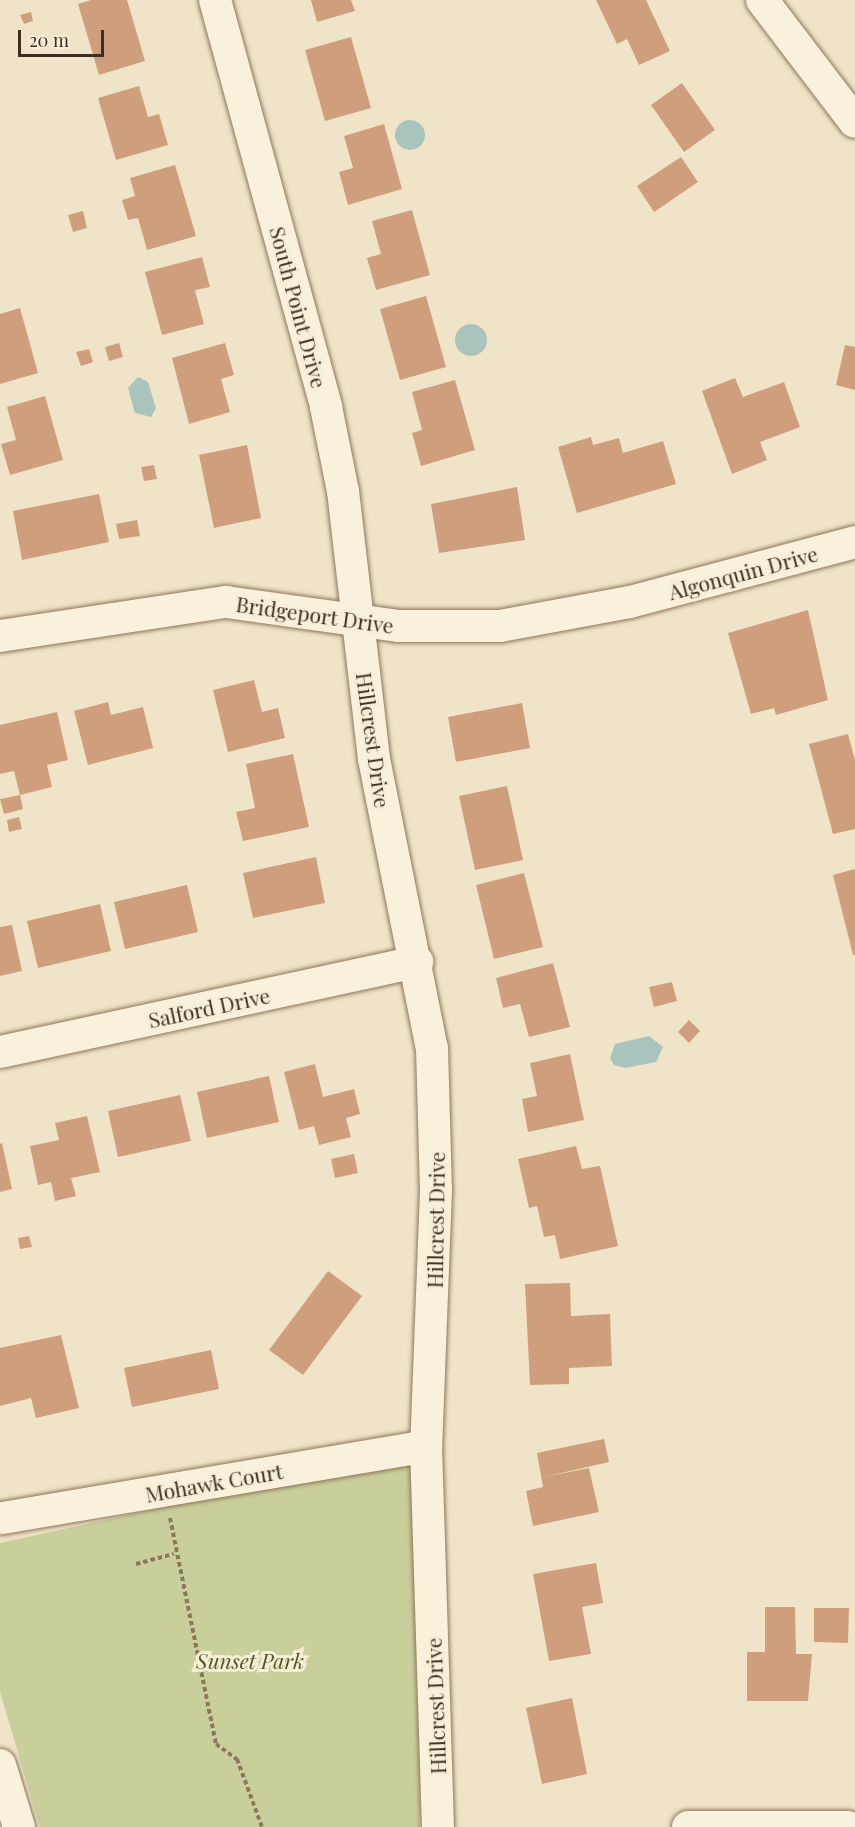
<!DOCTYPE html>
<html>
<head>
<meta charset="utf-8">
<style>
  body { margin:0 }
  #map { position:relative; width:855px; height:1827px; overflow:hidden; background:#f0e4c8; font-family:"Playfair Display",serif }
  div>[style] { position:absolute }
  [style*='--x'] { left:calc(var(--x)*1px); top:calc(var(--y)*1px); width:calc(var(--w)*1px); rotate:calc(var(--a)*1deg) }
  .green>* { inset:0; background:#c9cf9b }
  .water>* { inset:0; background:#a9c4bc }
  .round { border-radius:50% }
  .building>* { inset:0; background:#cf9f7d }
  .path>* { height:4px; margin-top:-2px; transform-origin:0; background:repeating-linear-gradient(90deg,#8d765c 0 4.5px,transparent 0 7.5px) }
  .roads { filter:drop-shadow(0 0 2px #8d765c) drop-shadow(0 0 2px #8d765c) }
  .street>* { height:32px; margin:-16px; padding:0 16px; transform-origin:16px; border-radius:16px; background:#faf1dc }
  span { translate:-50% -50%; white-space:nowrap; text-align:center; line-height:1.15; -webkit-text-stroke:6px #f7eed8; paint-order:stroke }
  .street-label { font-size:21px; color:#3d2e20 }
  .park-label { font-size:21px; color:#4d5a26; font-style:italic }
  .scale { position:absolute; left:18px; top:30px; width:86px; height:27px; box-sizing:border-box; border:3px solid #3d2e20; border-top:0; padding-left:8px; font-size:18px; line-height:21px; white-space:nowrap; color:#3d2e20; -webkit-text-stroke:4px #f7eed8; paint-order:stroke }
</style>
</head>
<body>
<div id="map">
  <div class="green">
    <i style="clip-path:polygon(389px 1458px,408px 1464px,419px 1491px,420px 1827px,40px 1827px,0 1692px,0 1543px)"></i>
  </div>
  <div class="water">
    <i class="round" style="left:395px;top:120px;width:30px;height:30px"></i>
    <i class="round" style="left:455px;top:324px;width:32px;height:32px"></i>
    <i style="clip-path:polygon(138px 377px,148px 382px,156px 408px,151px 417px,135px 413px,128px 388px)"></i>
    <i style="clip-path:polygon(649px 1036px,663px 1047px,656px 1062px,625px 1068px,614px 1065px,610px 1058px,615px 1044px)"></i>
  </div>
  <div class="building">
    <i style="clip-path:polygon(91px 0,127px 0,145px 61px,99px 75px,78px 4px)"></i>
    <i style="clip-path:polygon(311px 0,351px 0,355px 11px,317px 22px)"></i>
    <i style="clip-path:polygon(596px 0,646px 0,670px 51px,639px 65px,627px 39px,617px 44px)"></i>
    <i style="clip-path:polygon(31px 12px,33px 21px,24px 24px,20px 15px)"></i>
    <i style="clip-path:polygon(351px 37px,371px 108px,325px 121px,305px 50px)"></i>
    <i style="clip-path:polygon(682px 83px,715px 130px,684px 152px,651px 105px)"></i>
    <i style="clip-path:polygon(139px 86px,148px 117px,159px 114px,168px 145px,116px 160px,98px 98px)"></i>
    <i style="clip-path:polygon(384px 124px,402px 189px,348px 205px,339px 172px,353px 168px,344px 136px)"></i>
    <i style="clip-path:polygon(681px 157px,698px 182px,654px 212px,637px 186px)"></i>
    <i style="clip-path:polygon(175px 165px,196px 236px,147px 250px,138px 218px,128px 220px,122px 200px,135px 196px,130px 178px)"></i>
    <i style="clip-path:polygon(412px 210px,430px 275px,376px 290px,367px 258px,381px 254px,372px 221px)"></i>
    <i style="clip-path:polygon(83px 211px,87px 228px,73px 232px,68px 215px)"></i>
    <i style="clip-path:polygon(202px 257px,210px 287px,195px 290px,204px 324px,162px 335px,145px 272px)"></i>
    <i style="clip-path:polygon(426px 296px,446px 367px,400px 380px,380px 309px)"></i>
    <i style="clip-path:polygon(20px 308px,38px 373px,0 384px,0 314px)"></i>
    <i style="clip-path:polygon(119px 343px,123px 357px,109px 361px,105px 347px)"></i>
    <i style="clip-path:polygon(225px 343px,234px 375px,221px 379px,230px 412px,189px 424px,172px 358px)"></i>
    <i style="clip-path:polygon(845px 345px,855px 347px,855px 390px,836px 385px)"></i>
    <i style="clip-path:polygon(89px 349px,93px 362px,81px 366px,76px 352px)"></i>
    <i style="clip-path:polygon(735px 378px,743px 397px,784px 382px,800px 427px,760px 442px,767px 460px,732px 474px,702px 391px)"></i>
    <i style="clip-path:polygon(455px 380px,475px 450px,421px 466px,412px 433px,422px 430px,412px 392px)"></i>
    <i style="clip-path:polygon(45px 396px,63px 460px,10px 475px,1px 444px,16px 440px,7px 407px)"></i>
    <i style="clip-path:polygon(591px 437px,593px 445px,619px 438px,623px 453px,663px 441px,676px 484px,577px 513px,558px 447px)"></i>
    <i style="clip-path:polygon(247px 445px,261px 518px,214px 528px,199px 455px)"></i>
    <i style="clip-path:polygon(154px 465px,157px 479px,144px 481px,141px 467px)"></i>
    <i style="clip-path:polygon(517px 487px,525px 540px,439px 553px,431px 504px)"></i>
    <i style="clip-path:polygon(99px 494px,109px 542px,22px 560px,13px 511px)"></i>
    <i style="clip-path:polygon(137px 520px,140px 536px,119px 539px,116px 524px)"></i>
    <i style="clip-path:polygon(808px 610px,828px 700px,776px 715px,774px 708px,751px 714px,728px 633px)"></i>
    <i style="clip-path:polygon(254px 680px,262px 712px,278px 708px,285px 738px,228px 752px,213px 690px)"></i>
    <i style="clip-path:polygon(108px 702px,111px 715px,143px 707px,153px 748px,88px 765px,74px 711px)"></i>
    <i style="clip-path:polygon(522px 703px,530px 748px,456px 762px,448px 717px)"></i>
    <i style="clip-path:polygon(57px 712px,68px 760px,47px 765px,52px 787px,20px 795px,23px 809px,4px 814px,0 799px,20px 795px,14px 771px,0 774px,0 725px)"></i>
    <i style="clip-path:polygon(848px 734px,855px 760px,855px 829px,833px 834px,809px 744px)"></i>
    <i style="clip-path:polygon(293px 754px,309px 827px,243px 841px,236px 812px,255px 808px,246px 764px)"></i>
    <i style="clip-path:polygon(507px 786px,523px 860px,475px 870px,459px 796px)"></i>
    <i style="clip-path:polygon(19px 817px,22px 829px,9px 832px,7px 820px)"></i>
    <i style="clip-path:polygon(316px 857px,325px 903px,253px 918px,243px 873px)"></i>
    <i style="clip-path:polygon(855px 869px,855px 955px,853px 955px,833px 875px)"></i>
    <i style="clip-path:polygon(524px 873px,543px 947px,494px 959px,476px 885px)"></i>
    <i style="clip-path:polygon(187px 885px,198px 932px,125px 949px,114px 902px)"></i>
    <i style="clip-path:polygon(100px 904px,111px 951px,38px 968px,27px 921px)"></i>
    <i style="clip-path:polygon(12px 925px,22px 971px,0 976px,0 927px)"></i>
    <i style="clip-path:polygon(553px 963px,570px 1027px,529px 1037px,520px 1004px,503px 1008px,496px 978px)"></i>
    <i style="clip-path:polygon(672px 982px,677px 1001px,654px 1007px,649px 987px)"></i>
    <i style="clip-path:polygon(689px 1020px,700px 1031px,689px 1043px,678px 1032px)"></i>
    <i style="clip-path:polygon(570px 1054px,584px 1120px,528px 1132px,522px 1099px,537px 1096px,530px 1063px)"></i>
    <i style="clip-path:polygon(315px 1064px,323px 1097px,354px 1089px,360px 1114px,346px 1118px,351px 1137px,319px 1145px,314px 1126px,299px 1130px,284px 1072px)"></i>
    <i style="clip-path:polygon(269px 1076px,279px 1122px,207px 1138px,197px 1092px)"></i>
    <i style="clip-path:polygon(180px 1095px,191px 1141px,118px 1157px,108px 1111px)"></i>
    <i style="clip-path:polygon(87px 1116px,100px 1172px,71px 1178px,76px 1196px,55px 1201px,51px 1182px,38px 1185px,30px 1146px,59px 1140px,55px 1123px)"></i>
    <i style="clip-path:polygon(2px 1143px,12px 1189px,0 1192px,0 1144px)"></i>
    <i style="clip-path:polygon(576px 1146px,582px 1169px,600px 1166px,618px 1246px,560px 1259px,555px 1235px,544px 1237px,537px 1206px,529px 1208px,518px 1159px)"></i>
    <i style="clip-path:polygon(354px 1154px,358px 1173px,335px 1178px,331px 1159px)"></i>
    <i style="clip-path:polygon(29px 1236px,32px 1247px,20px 1249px,18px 1238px)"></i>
    <i style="clip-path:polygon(328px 1271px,362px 1296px,303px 1375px,269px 1350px)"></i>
    <i style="clip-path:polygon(570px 1283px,571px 1316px,610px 1314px,612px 1366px,569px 1368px,569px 1384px,530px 1385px,525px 1284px)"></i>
    <i style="clip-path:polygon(61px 1335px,79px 1408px,36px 1418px,31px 1398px,0 1406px,0 1348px)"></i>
    <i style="clip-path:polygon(211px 1350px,219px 1389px,132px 1407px,124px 1368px)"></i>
    <i style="clip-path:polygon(604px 1439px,609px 1462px,544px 1477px,589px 1468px,599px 1512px,533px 1526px,526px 1491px,543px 1487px,537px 1453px)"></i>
    <i style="clip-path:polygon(596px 1563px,603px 1603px,582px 1607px,591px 1654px,549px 1661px,533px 1574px)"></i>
    <i style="clip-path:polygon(765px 1607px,795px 1607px,796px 1654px,812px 1654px,808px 1701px,747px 1701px,747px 1652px,765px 1652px)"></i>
    <i style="clip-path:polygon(814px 1608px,849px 1608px,848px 1643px,814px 1642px)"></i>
    <i style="clip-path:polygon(572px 1698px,587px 1774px,542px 1784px,526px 1708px)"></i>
  </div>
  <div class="path">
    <i style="--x:170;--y:1518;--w:231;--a:78.5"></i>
    <i style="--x:216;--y:1744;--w:26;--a:36"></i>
    <i style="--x:237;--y:1759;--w:72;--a:69.8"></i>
    <i style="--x:136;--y:1564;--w:39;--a:-15"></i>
  </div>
  <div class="roads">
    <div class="street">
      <i style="--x:215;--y:0;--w:422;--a:74.7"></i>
      <i style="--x:326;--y:407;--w:86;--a:78.6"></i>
      <i style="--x:343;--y:491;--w:270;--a:83.4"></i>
      <i style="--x:374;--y:759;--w:295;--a:78.7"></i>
      <i style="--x:432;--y:1048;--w:142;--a:88.4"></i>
      <i style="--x:436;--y:1190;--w:256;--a:92.2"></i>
      <i style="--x:426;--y:1446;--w:381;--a:88.2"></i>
      <i style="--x:762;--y:0;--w:153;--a:52.7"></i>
      <i style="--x:0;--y:636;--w:229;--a:-8.6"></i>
      <i style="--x:226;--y:602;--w:175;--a:7.9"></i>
      <i style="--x:399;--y:626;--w:101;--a:0"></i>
      <i style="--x:500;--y:626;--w:132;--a:-10.5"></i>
      <i style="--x:630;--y:602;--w:233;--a:-14.9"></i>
      <i style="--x:0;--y:1052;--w:427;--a:-12.2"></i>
      <i style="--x:2;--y:1518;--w:430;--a:-9.6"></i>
      <i style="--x:0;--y:1765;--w:65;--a:73"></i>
      <i style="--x:688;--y:1827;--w:160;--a:0"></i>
    </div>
  </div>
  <div class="street-label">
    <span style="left:299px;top:307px;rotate:75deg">South Point Drive</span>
    <span style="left:743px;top:572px;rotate:-15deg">Algonquin Drive</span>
    <span style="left:315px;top:614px;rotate:8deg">Bridgeport Drive</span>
    <span style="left:374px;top:740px;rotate:82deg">Hillcrest Drive</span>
    <span style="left:209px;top:1007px;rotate:-12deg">Salford Drive</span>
    <span style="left:435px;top:1220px;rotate:-89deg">Hillcrest Drive</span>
    <span style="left:214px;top:1482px;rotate:-10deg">Mohawk Court</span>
    <span style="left:435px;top:1706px;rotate:-92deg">Hillcrest Drive</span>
  </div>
  <div class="park-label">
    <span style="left:250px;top:1660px">Sunset Park</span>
  </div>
  <div class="scale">20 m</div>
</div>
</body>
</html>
